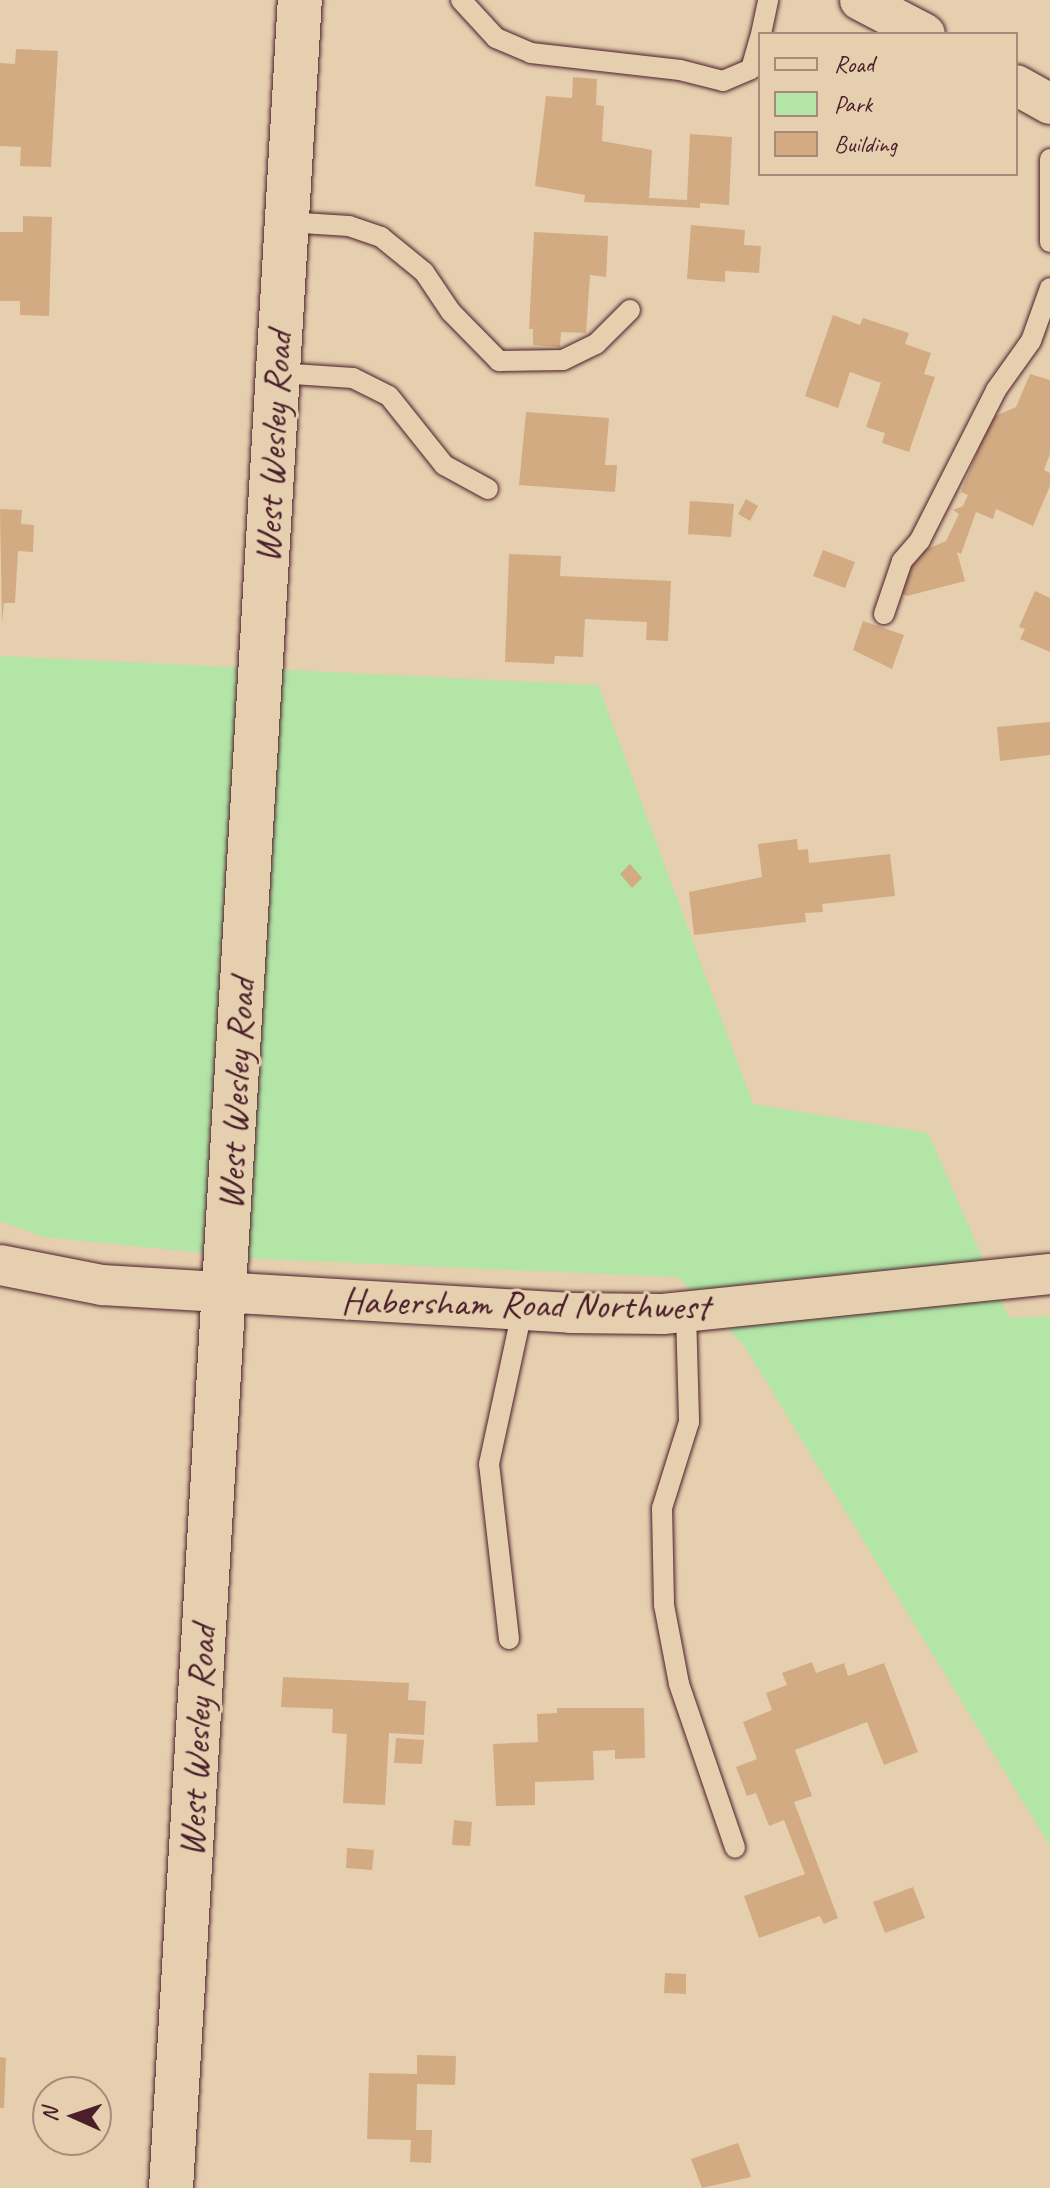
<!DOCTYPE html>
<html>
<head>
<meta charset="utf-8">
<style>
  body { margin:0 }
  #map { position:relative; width:1050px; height:2188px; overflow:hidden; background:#e6cfaf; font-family:Caveat,sans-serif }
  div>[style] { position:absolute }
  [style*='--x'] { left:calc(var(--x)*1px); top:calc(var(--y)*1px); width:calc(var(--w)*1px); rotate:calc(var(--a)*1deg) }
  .green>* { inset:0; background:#b2e5a6 }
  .building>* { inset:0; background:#d2ab83 }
  .roads { filter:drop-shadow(0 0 2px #4a1f2b) drop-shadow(0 0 2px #4a1f2b) }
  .lane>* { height:20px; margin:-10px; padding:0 10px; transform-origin:10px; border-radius:10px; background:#e6cfaf }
  .street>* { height:40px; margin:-20px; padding:0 20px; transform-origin:20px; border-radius:20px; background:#e6cfaf }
  .secondary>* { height:44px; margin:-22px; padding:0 22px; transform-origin:22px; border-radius:22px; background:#e6cfaf }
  span { translate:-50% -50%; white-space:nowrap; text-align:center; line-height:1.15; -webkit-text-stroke:6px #e6cfaf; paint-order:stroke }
  .street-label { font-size:38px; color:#4a1f2b }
  .legend { position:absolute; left:758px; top:32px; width:260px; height:144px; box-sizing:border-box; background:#e6cfaf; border:2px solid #a8897a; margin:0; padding:10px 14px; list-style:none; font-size:24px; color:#4a1f2b }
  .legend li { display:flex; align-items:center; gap:16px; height:40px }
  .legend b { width:40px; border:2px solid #a8897a }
  .north { position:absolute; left:32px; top:2076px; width:80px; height:80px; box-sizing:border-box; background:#e6cfaf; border:2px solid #a8897a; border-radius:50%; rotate:273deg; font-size:22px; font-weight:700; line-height:32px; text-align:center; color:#4a1f2b }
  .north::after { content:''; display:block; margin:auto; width:28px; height:36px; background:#4a1f2b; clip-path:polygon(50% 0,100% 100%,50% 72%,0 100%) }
</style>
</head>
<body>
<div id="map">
  <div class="green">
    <i style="clip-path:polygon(0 656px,598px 685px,753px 1104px,928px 1133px,1009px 1318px,1050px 1316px,1050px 1846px,745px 1347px,678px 1277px,263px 1259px,44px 1237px,0 1221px)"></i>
  </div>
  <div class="building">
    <i style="clip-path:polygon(16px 49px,58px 51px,51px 167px,20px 166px,21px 147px,0 146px,0 63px,15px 64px)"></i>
    <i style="clip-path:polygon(573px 77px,597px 79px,596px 105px,604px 106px,602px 141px,652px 150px,649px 198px,687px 200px,690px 134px,732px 137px,729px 205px,700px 203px,700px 208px,584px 202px,585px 195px,535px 186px,546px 96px,572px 98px)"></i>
    <i style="clip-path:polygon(23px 216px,52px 217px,49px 316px,20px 315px,20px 301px,0 301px,0 232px,23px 232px)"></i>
    <i style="clip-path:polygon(691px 225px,745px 230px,744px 245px,761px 246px,759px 273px,725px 271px,725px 282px,687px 279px)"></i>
    <i style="clip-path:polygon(534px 232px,608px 236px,606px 277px,590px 275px,586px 333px,561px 332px,560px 347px,533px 345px,533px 329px,529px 329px)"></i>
    <i style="clip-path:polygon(833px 315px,860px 325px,863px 318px,909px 333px,905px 344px,931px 353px,924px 374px,935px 377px,909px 452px,882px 443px,885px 433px,866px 427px,881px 383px,850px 372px,838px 408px,805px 396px)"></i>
    <i style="clip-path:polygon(1030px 374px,1050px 380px,1050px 454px,1044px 470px,1050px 473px,1050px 486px,1033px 526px,996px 509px,993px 519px,976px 512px,961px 554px,957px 552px,965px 581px,907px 596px,898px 592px,911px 556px,946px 541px,959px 514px,953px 510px,963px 506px,968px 495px,961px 492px,991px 418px,1016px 407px)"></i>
    <i style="clip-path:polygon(526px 412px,609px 418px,605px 465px,617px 465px,615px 492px,519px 485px)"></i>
    <i style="clip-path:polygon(746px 499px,758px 506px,750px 521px,738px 514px)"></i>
    <i style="clip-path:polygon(690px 501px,734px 504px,731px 537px,688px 534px)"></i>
    <i style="clip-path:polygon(0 509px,22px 510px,21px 524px,34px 525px,33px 552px,18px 551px,15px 603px,4px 603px,2px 624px)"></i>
    <i style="clip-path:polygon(823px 550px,855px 562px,845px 588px,813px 576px)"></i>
    <i style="clip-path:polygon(509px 554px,561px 556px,560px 576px,671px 581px,668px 641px,646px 640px,647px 622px,585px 619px,583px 657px,555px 656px,554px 664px,505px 662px)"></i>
    <i style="clip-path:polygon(1035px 591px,1050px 598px,1050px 652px,1020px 639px,1025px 629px,1019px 627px)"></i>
    <i style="clip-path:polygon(863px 621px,904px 635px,892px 669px,853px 650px)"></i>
    <i style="clip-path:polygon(1050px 722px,1050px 755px,1000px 761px,997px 727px)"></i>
    <i style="clip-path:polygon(797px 839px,798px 850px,808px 849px,809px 863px,890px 854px,895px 896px,822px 904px,823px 912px,805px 913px,806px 922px,694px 935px,689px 892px,762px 877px,758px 844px)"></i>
    <i style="clip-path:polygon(630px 864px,642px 878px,632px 888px,620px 874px)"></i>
    <i style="clip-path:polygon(812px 1662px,816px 1673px,844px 1663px,848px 1676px,884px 1663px,918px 1752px,884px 1765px,867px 1722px,795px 1750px,812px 1796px,794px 1802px,838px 1918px,824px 1924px,820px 1916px,759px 1938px,744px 1896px,805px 1874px,784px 1820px,769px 1826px,756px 1793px,747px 1796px,736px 1767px,757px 1759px,743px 1722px,772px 1710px,766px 1693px,787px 1685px,782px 1673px)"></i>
    <i style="clip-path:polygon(283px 1677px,409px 1683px,408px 1700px,426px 1701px,424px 1735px,389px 1733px,385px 1805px,343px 1803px,347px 1734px,332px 1733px,333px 1709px,281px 1707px)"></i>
    <i style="clip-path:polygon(557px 1708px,644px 1708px,645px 1758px,615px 1759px,615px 1750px,593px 1751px,594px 1780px,535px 1782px,535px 1805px,496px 1806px,493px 1744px,538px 1742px,537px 1714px,557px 1713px)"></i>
    <i style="clip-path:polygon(396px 1738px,424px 1740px,422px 1764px,394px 1763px)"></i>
    <i style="clip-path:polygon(454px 1820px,472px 1822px,470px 1846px,452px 1845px)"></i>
    <i style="clip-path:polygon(347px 1848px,374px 1850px,372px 1870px,346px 1868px)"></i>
    <i style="clip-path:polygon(913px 1887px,925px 1918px,885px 1933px,873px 1902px)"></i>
    <i style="clip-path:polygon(665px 1973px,686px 1974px,686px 1994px,664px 1993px)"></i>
    <i style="clip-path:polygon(417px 2055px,456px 2056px,455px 2085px,417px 2084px,416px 2130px,432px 2130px,431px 2163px,410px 2162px,411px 2140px,367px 2139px,369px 2073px,417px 2074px)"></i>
    <i style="clip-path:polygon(0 2057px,6px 2058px,4px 2108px,0 2108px)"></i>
    <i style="clip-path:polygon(738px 2143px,751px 2177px,702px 2188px,691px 2159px)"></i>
  </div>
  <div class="roads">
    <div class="lane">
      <i style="--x:461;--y:0;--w:52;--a:47.4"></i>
      <i style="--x:496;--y:38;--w:38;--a:23"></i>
      <i style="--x:531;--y:53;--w:150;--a:6.5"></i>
      <i style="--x:680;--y:70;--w:44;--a:14.3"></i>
      <i style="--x:723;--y:81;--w:30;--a:-23"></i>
      <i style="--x:751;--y:69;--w:33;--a:-74"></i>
      <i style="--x:761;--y:34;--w:35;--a:-78"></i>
      <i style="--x:1050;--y:159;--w:83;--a:90"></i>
      <i style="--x:286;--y:222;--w:63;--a:3.6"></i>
      <i style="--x:349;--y:226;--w:34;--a:19"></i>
      <i style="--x:381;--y:237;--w:55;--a:39.1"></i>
      <i style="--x:424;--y:272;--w:48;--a:56"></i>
      <i style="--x:451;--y:312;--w:69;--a:45.6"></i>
      <i style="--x:499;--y:361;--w:64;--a:-0.9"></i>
      <i style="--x:563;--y:360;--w:37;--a:-26"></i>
      <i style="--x:596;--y:344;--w:48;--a:-45"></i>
      <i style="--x:278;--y:373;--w:75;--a:3.8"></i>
      <i style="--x:353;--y:378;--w:40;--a:26.6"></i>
      <i style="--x:389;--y:396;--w:88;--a:51.4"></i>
      <i style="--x:444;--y:465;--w:50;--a:28.6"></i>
      <i style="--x:884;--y:614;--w:56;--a:-71.2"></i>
      <i style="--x:902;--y:561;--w:28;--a:-49"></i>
      <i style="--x:920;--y:540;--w:168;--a:-63.1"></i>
      <i style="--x:996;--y:390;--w:60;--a:-54.5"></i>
      <i style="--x:1031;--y:341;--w:56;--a:-70.3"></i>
      <i style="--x:686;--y:1312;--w:110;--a:88.4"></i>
      <i style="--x:689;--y:1422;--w:90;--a:107.4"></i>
      <i style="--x:662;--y:1508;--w:97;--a:88.8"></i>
      <i style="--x:664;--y:1605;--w:80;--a:79.2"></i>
      <i style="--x:679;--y:1684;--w:173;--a:71.1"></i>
      <i style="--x:509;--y:1639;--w:176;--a:-96.5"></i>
      <i style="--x:489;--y:1464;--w:157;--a:-77.8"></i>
    </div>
    <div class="street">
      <i style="--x:860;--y:0;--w:73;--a:27.6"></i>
      <i style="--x:1016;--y:85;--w:39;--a:29"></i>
      <i style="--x:0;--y:1265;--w:104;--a:11.1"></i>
      <i style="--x:102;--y:1285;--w:470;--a:3.4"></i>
      <i style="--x:571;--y:1313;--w:92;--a:0.6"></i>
      <i style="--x:663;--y:1314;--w:389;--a:-5.9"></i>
    </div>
    <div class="secondary">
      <i style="--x:171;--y:2188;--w:2192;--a:-86.63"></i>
    </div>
  </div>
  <div class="street-label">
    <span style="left:273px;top:447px;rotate:-87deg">West Wesley Road</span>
    <span style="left:236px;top:1094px;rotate:-87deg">West Wesley Road</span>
    <span style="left:525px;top:1304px;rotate:1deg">Habersham Road Northwest</span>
    <span style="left:197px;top:1741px;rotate:-87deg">West Wesley Road</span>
  </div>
  <ul class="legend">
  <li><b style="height:10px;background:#e6cfaf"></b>Road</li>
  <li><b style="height:22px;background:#b2e5a6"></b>Park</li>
  <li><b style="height:22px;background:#d2ab83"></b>Building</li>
  </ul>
  <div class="north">N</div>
</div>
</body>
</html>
